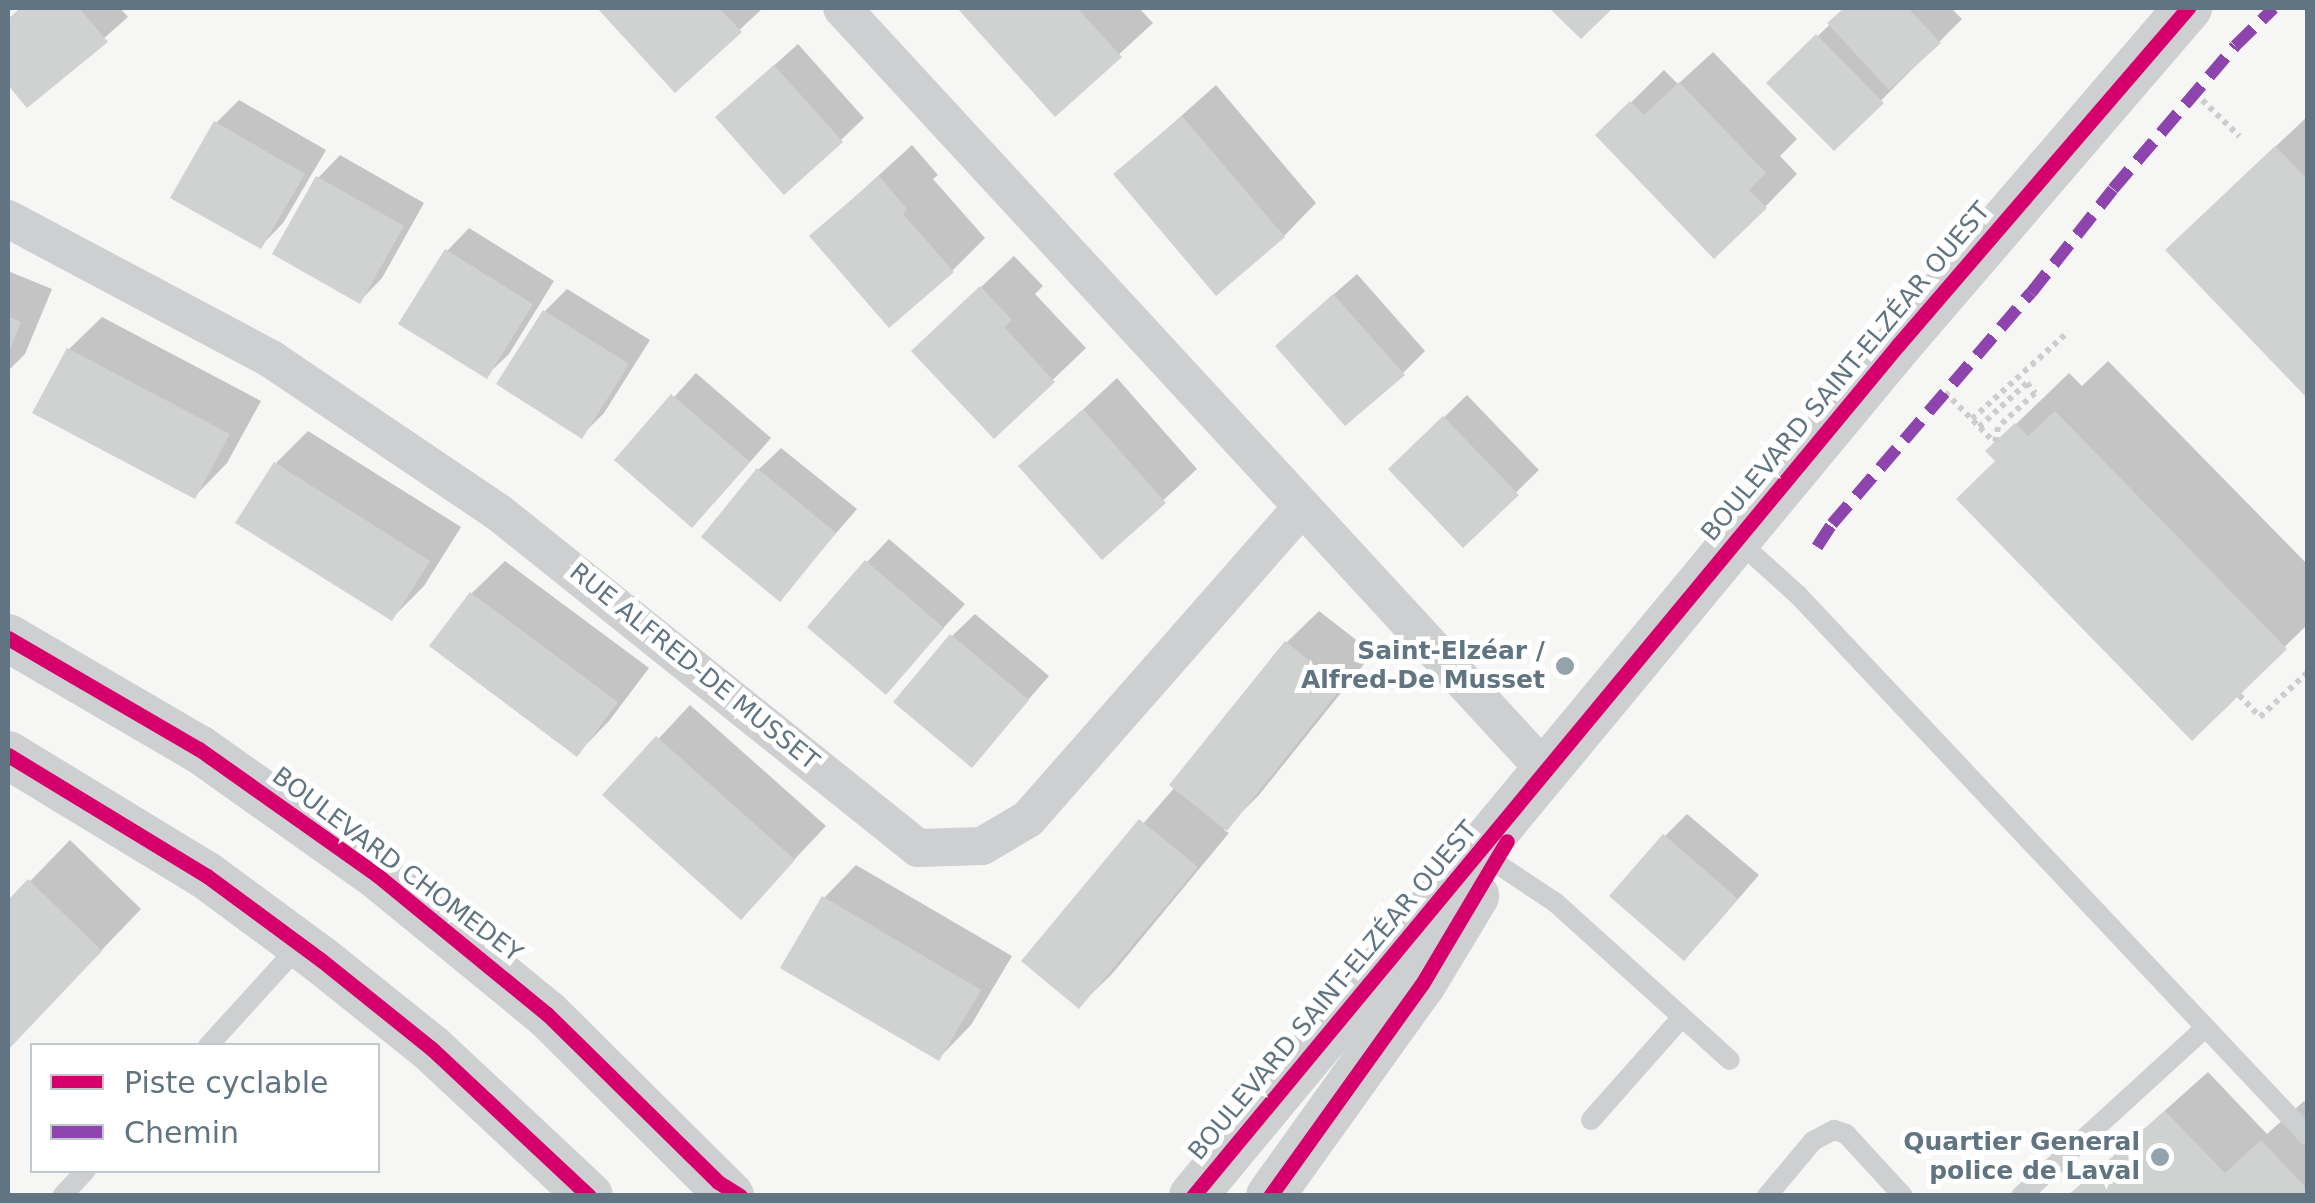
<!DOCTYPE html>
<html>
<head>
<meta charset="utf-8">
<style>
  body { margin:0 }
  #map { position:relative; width:2315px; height:1203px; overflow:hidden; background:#f6f6f5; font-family:"DejaVu Sans",sans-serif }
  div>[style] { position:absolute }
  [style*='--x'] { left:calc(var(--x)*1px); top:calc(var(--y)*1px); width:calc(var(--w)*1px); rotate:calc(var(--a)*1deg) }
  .shadow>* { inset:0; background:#0003 }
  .building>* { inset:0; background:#d0d1d1 }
  .path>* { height:6px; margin-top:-3px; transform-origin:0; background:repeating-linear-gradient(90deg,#cccdce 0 5px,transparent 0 10px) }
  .service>* { height:20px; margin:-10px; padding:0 10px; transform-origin:10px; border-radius:10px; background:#cecfd0 }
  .minor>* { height:38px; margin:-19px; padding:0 19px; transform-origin:19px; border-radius:19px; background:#cecfd0 }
  .tertiary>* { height:48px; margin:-24px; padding:0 24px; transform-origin:24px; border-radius:24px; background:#cecfd0 }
  .quiet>* { height:12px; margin-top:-6px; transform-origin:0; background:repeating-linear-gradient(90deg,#8e44ad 0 25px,transparent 0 37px) }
  .cycleway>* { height:15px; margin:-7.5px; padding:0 7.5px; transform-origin:7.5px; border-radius:7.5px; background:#d6006c }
  .dots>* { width:28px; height:28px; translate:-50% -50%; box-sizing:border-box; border:5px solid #fff; border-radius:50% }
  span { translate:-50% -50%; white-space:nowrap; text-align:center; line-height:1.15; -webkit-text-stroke:10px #fff; paint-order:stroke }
  .street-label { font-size:25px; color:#607581 }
  .poi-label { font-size:25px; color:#607581; font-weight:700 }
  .right { translate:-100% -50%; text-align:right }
  .frame { position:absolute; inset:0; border:10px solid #607581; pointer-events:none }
  .legend { position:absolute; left:30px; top:1043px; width:350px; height:130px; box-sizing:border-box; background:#fff; border:2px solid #bfc8cd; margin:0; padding:12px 18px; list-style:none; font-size:30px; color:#607581 }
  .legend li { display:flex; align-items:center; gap:20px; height:50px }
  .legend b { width:50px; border:2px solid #bfc8cd }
</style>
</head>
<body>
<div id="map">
  <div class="shadow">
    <i style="clip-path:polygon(21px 8px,120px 8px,128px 17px,28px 105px,8px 81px,8px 19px)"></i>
    <i style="clip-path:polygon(600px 8px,763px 8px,675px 90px)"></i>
    <i style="clip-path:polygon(960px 8px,1139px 8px,1153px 23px,1055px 113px)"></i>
    <i style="clip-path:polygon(1847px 8px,1951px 8px,1962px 19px,1834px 148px,1769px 83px)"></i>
    <i style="clip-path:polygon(798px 44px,864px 118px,841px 140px,741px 95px)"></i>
    <i style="clip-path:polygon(1713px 52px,1797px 139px,1780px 156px,1797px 174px,1765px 207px,1598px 135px,1664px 70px,1678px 84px)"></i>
    <i style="clip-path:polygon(1216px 85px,1316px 203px,1284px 236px,1116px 174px)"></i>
    <i style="clip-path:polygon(239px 100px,326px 150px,283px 223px,261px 246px,216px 123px)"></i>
    <i style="clip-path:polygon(2308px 116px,2308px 396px,2221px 198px)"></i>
    <i style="clip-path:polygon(912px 145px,938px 175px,933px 179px,985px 238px,952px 271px,812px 236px)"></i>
    <i style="clip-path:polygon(340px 155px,424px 203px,382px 278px,360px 301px,318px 178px)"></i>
    <i style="clip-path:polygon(469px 228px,554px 281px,509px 354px,486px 376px,447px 251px)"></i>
    <i style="clip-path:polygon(1014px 256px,1043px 286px,1035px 294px,1086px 348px,994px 436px,947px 319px)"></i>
    <i style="clip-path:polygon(8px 271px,52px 289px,25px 354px,8px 371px)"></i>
    <i style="clip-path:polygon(1357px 274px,1425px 351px,1403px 373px,1300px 324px)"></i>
    <i style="clip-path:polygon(567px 289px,650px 340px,604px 413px,582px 435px,545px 311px)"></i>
    <i style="clip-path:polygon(102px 317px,261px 401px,227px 463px,195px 496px,69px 349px)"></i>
    <i style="clip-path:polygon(2108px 361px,2308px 565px,2308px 624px,2192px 737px,1988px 451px,2069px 373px,2082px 386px)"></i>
    <i style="clip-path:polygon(696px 373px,771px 438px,714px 503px,617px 460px)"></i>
    <i style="clip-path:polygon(1117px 378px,1197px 469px,1103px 556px,1022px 466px)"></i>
    <i style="clip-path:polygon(1467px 395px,1539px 470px,1463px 544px,1391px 469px)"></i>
    <i style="clip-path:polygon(308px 431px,461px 527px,424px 586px,392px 618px,276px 463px)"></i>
    <i style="clip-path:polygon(781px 448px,857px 509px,780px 598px,758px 470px)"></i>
    <i style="clip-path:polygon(889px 539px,965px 604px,886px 692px,867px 562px)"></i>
    <i style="clip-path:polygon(505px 561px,649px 668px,609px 721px,577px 754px,432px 646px,472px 593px)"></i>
    <i style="clip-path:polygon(1319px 611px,1373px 653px,1259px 795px,1224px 830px,1229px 833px,1112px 974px,1079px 1006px,1024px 961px,1175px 787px,1286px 643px)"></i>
    <i style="clip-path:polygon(975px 614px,1049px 676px,972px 764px,952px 636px)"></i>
    <i style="clip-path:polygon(690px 705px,826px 826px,741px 916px,606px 795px)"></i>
    <i style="clip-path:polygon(1687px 814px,1759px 875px,1706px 936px,1665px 836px)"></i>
    <i style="clip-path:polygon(70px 840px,141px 909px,8px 1048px,8px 904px)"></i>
    <i style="clip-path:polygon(856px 865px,1012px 956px,971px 1025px,939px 1058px,824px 898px)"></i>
    <i style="clip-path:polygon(2208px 1072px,2267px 1134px,2304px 1101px,2308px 1105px,2308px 1196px,2069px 1196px)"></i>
  </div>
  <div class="building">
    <i style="clip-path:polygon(22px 8px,79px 8px,108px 42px,27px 108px,8px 85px,8px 20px)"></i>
    <i style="clip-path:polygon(597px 8px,719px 8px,742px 32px,675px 93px)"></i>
    <i style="clip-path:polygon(957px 8px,1077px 8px,1122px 57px,1055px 117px)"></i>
    <i style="clip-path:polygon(1549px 8px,1613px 8px,1581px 39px)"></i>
    <i style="clip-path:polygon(1844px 8px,1908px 8px,1941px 43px,1889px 90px,1827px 23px)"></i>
    <i style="clip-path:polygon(1816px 34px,1884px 103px,1834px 151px,1766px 83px)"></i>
    <i style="clip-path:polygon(774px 65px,843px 142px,784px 195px,715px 117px)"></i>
    <i style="clip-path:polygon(1679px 82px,1766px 173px,1749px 190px,1767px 208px,1714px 259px,1595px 135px,1630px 101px,1644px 115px)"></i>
    <i style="clip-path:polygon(1182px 116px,1285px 237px,1216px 296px,1113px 174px)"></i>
    <i style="clip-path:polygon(214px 121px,305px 174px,261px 249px,170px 198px)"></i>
    <i style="clip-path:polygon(2275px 146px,2308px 180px,2308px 399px,2165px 250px)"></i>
    <i style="clip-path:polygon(316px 176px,404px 226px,360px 304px,272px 254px)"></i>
    <i style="clip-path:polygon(879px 176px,907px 209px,903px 214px,954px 272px,889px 328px,809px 236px)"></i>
    <i style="clip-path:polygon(445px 249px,533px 304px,487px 379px,398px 324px)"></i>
    <i style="clip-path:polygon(980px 286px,1012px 320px,1004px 327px,1055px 382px,994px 439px,911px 351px)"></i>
    <i style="clip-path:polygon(1333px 294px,1405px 375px,1345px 426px,1275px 346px)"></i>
    <i style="clip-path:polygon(543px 310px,629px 364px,582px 439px,496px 384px)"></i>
    <i style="clip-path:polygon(8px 316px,21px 322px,8px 354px)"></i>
    <i style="clip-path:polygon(67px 348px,230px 434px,195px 499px,32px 413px)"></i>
    <i style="clip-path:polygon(671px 394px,750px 462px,692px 528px,614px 460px)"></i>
    <i style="clip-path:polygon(1083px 409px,1166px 503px,1102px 560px,1018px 466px)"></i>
    <i style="clip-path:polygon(2055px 411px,2287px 649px,2192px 741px,1956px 499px,1995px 461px,1985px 451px,2015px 423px,2028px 436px)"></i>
    <i style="clip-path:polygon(1443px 416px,1519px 495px,1463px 548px,1388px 469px)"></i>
    <i style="clip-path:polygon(274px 462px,430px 561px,392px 621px,235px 523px)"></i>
    <i style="clip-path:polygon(757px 468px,836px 533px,780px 602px,701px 537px)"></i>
    <i style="clip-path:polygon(865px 560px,944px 628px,886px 695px,807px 627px)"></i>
    <i style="clip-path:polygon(470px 592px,618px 702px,577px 757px,429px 646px)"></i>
    <i style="clip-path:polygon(950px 634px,1029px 700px,972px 768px,893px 702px)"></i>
    <i style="clip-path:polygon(1285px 641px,1342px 687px,1227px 831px,1169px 785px)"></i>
    <i style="clip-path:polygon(656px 736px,795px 860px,741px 920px,602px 795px)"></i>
    <i style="clip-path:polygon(1139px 819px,1198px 867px,1079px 1009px,1021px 961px)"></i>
    <i style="clip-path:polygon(1663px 834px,1738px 899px,1684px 961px,1609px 896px)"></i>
    <i style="clip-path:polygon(28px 879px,102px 951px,8px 1050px,8px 900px)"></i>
    <i style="clip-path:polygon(822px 896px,981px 990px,939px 1061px,780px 968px)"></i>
    <i style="clip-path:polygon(2165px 1111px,2225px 1173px,2261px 1140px,2308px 1190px,2308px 1196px,2067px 1196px)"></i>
  </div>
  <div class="path">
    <i style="--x:2195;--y:93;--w:62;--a:44.3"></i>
    <i style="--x:1945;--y:392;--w:70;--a:45.6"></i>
    <i style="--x:1972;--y:419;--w:130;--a:-42.2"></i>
    <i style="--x:1979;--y:427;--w:65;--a:-42.5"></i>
    <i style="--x:2027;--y:383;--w:13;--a:51"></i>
    <i style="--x:2035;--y:393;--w:50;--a:137.4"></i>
    <i style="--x:1998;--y:427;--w:16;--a:101"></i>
    <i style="--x:2239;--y:695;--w:30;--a:46"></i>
    <i style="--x:2260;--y:717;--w:66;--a:-43.2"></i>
  </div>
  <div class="service">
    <i style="--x:1738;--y:541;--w:81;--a:42"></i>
    <i style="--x:1798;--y:595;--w:743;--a:46.69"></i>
    <i style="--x:1481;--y:853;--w:90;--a:33.7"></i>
    <i style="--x:1556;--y:903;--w:234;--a:42.1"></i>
    <i style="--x:208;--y:1046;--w:137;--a:-47.7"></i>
    <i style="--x:1591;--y:1120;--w:137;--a:-48.5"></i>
    <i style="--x:62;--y:1196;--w:35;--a:-47"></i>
    <i style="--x:1767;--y:1196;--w:72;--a:-50.1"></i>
    <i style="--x:1813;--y:1141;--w:24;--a:-28"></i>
    <i style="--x:1834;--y:1130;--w:13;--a:18"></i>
    <i style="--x:1846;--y:1134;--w:84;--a:47.4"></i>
    <i style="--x:2021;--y:1196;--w:249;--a:-42.4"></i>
  </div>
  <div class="minor">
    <i style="--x:842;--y:8;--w:1041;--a:47.3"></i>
    <i style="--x:8;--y:219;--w:298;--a:28"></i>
    <i style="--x:271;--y:359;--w:274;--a:34"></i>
    <i style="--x:498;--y:512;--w:538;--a:38.66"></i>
    <i style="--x:918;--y:848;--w:64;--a:-1.8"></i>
    <i style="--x:982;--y:846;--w:53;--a:-30.4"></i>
    <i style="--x:1028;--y:819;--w:415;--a:-48.7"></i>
  </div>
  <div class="tertiary">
    <i style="--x:8;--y:638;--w:221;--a:30.2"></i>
    <i style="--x:199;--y:749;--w:218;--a:35.3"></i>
    <i style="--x:377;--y:875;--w:220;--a:39.3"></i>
    <i style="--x:547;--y:1014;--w:258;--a:44.8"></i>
    <i style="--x:8;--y:755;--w:233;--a:31.3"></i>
    <i style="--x:207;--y:876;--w:142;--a:36.4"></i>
    <i style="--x:321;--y:960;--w:142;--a:38.7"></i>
    <i style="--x:432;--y:1049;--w:215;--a:43.1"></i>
    <i style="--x:1193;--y:1196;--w:1105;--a:-50.36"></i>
    <i style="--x:1898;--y:345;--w:445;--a:-49.3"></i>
    <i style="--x:1270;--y:1196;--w:261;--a:-54.4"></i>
    <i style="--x:1422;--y:984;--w:103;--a:-58.9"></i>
  </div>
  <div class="quiet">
    <i style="--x:1817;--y:547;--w:27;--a:-57"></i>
    <i style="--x:1832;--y:524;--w:305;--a:-49.3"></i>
    <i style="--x:2031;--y:293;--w:132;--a:-51.7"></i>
    <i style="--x:2113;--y:189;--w:188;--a:-49.5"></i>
    <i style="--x:2235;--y:46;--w:54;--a:-44.3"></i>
  </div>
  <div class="cycleway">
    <i style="--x:8;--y:638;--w:221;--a:30.2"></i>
    <i style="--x:199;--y:749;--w:218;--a:35.3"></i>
    <i style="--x:377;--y:875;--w:220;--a:39.3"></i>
    <i style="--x:547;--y:1014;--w:240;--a:44.5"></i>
    <i style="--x:718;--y:1182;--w:26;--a:32"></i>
    <i style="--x:8;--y:755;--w:233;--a:31.3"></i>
    <i style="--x:207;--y:876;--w:142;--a:36.4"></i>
    <i style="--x:321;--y:960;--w:142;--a:38.7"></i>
    <i style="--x:432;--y:1049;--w:215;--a:43.1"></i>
    <i style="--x:1193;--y:1196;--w:1105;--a:-50.36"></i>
    <i style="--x:1898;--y:345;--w:445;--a:-49.3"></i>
    <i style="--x:1270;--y:1196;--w:261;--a:-54.4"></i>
    <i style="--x:1422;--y:984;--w:166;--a:-59.3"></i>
  </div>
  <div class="dots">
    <i style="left:1565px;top:666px;background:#94a2aa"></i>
    <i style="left:2160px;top:1157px;background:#94a2aa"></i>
  </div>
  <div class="street-label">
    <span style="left:1846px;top:372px;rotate:-50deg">BOULEVARD SAINT-ELZÉAR OUEST</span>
    <span style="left:694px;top:667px;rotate:39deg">RUE ALFRED-DE MUSSET</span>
    <span style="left:397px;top:865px;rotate:37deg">BOULEVARD CHOMEDEY</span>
    <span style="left:1333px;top:991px;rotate:-50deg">BOULEVARD SAINT-ELZÉAR OUEST</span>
  </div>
  <div class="poi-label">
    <span class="right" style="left:1545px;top:666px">Saint-Elzéar /<br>Alfred-De Musset</span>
    <span class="right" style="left:2140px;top:1157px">Quartier General<br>police de Laval</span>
  </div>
  <div class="frame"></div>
  <ul class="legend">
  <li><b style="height:12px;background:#d6006c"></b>Piste cyclable</li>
  <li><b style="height:12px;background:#8e44ad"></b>Chemin</li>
  </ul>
</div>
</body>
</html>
